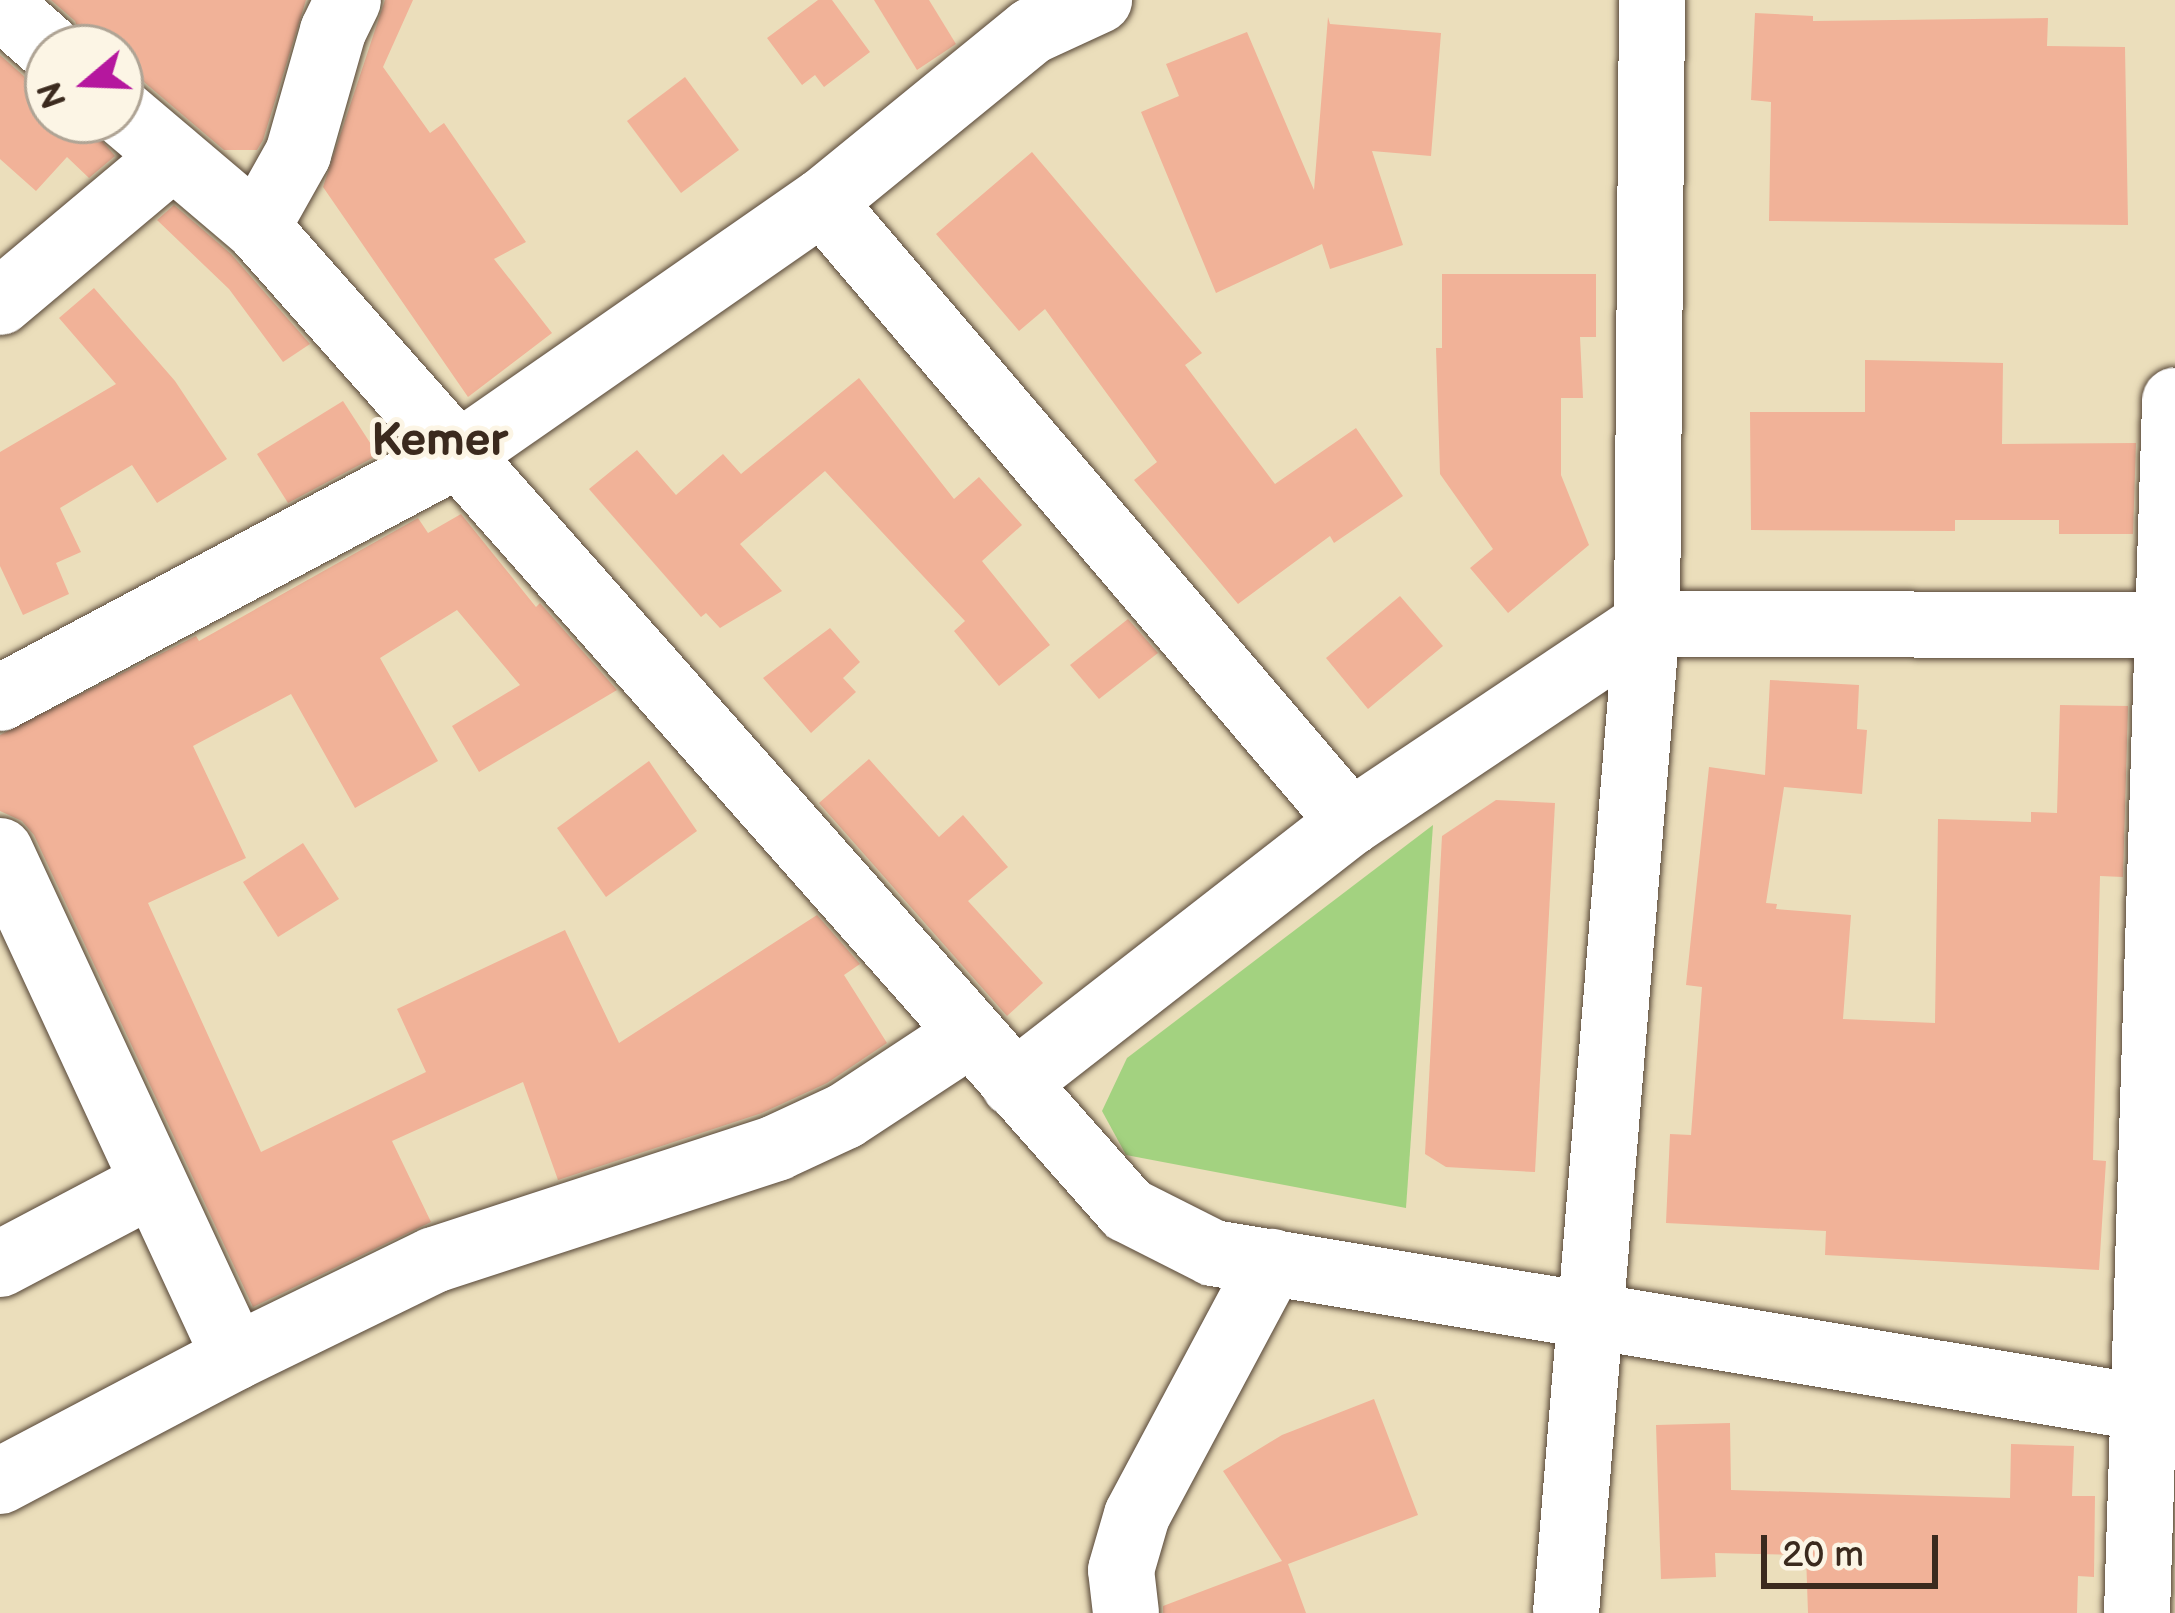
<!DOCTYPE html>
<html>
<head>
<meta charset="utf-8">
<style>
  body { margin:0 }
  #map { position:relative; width:2175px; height:1613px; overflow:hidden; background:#ebdebb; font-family:"Balsamiq Sans",sans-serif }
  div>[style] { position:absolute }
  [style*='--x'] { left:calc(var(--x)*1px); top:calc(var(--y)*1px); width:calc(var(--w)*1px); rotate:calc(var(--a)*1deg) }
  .green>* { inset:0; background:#a3d280 }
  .building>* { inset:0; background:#f1b298 }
  .roads { filter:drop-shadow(0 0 3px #554536) drop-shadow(0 0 3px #554536) }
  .minor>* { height:66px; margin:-33px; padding:0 33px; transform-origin:33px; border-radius:33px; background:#fff }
  .tertiary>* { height:66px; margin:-33px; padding:0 33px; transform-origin:33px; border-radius:33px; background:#fff }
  span { translate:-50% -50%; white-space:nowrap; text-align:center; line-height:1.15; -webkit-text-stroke:10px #fcf5e5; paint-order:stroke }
  .district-label { font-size:45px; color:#3b2a1e; font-weight:700 }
  .north { position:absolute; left:24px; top:24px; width:120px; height:120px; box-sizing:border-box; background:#fcf5e5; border:3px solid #afa495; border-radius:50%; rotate:251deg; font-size:33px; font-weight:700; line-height:48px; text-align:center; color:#3b2a1e }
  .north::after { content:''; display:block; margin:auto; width:42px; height:54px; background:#b5179e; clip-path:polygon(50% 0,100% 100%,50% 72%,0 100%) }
  .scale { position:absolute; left:1761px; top:1535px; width:177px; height:54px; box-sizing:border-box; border:6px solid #3b2a1e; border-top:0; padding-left:15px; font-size:36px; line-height:42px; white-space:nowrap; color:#3b2a1e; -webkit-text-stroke:9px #fcf5e5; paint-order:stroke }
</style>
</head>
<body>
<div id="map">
  <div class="green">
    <i style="clip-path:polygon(1433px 825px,1406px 1208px,1126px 1155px,1102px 1111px,1127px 1058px)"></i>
  </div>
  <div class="building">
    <i style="clip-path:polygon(51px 0,306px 0,263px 140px,257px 150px,224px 150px,144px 82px,120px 74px,120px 48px,85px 48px,75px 21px)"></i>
    <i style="clip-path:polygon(385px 0,413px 0,383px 67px,430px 133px,444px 123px,526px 242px,494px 259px,552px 333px,468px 397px,323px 187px)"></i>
    <i style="clip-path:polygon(818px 0,832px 0,870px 52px,824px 87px,815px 75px,802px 85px,767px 38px)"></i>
    <i style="clip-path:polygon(874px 0,929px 0,956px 44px,917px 70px)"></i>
    <i style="clip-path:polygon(1755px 13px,1813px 16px,1813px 21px,2048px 18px,2047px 46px,2125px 47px,2128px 225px,1769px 221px,1771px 102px,1751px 100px)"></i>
    <i style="clip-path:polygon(1328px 17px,1330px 24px,1441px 33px,1431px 156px,1372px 151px,1403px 245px,1330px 269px,1322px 244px,1216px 293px,1141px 112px,1179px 96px,1166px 64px,1247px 32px,1314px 190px)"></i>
    <i style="clip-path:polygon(0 55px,25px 77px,48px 85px,48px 120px,84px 120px,115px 156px,89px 178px,67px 157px,36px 191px,0 159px)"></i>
    <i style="clip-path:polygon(685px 77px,739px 150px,681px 193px,627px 121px)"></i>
    <i style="clip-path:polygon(1032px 152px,1202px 353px,1185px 365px,1275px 484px,1356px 428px,1403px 496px,1334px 543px,1330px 536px,1238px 604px,1134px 480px,1157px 462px,1045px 309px,1019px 331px,936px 234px)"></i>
    <i style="clip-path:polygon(174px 205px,231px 254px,310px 344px,283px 362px,229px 289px,157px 220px)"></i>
    <i style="clip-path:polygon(1442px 274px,1596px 274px,1596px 337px,1580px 337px,1583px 398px,1561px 398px,1561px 475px,1589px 545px,1508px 613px,1470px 568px,1493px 549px,1440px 474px,1436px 348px,1442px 348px)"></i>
    <i style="clip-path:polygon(94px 288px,175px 381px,227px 459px,157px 503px,132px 465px,60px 508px,81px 552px,56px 563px,69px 594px,23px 615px,0 566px,0 452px,116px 384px,59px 318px)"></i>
    <i style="clip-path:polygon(1865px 360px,2003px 363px,2002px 444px,2136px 443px,2133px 534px,2059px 534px,2059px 520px,1955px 520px,1955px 531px,1751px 530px,1750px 412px,1865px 412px)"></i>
    <i style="clip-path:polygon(859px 378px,954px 499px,979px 477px,1022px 525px,982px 561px,1050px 645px,999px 686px,954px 631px,965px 621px,825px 471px,740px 544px,782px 591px,720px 628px,706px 613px,701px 617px,589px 489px,637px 450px,676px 495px,723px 454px,741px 474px)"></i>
    <i style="clip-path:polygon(343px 401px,378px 455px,288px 503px,257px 454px)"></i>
    <i style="clip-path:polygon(461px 514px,536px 607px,540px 603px,617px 690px,479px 772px,452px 726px,520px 685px,457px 610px,380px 658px,438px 761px,355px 808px,291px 694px,193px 746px,246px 858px,148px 903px,261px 1152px,426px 1072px,397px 1009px,565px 930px,619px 1043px,817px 915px,860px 964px,844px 975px,887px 1043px,827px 1083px,762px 1113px,558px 1180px,523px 1082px,392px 1141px,431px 1222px,253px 1307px,34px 835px,22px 821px,0 811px,0 735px,196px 636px,199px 641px,418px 518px,428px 533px)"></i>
    <i style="clip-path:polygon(1400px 596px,1443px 646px,1368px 709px,1326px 658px)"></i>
    <i style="clip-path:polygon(1128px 619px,1158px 653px,1099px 699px,1070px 665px)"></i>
    <i style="clip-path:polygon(830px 628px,860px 662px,843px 678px,856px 692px,811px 733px,763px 678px)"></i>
    <i style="clip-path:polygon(1770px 680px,1859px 685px,1857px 729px,1867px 730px,1862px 794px,1784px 787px,1766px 903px,1777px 904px,1776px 909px,1851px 915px,1843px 1019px,1935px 1023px,1938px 819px,2031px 822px,2031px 812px,2057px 813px,2060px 705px,2128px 706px,2123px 877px,2100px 876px,2093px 1160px,2106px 1161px,2099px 1270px,1825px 1255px,1826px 1231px,1666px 1223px,1670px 1134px,1691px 1135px,1702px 987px,1686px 985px,1709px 767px,1765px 775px)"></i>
    <i style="clip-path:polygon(869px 759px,939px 837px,963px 815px,1008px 867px,968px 901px,1043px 983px,1007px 1016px,819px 803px)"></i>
    <i style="clip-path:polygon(649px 761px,697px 831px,606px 897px,557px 828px)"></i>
    <i style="clip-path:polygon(1496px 800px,1555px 803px,1535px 1172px,1446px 1167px,1425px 1154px,1442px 836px)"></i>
    <i style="clip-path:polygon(303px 843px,339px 899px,278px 937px,243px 882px)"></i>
    <i style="clip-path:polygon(1374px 1399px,1418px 1515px,1288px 1564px,1306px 1613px,1163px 1613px,1163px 1606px,1282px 1561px,1223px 1471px,1282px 1435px)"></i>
    <i style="clip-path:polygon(1730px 1423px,1731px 1490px,2010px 1498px,2011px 1444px,2074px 1446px,2072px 1496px,2095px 1496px,2094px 1577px,2078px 1576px,2077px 1613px,1808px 1613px,1806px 1555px,1715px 1553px,1716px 1577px,1661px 1579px,1656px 1425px)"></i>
  </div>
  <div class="roads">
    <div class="minor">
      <i style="--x:822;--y:202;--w:815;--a:49.53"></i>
      <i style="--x:257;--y:227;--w:84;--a:-60.7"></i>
      <i style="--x:298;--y:154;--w:128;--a:-74.1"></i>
      <i style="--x:333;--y:31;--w:34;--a:-64"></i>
      <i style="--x:0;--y:302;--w:226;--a:-40"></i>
      <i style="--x:0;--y:698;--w:520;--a:-27.99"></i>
      <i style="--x:459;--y:454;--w:442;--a:-34.8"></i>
      <i style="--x:822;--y:202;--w:271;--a:-39.2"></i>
      <i style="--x:1032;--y:31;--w:74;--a:-24.8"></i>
      <i style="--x:0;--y:851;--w:558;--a:65.09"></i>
      <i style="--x:1014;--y:1084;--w:427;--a:-37.9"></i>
      <i style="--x:1351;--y:822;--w:356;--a:-33.8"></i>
      <i style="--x:1647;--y:624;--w:528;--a:0.11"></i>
      <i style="--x:0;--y:1264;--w:172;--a:-27.8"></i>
      <i style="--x:0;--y:1481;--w:266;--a:-27.8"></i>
      <i style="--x:235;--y:1357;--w:221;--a:-26"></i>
      <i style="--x:434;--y:1260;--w:360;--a:-18.1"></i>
      <i style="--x:776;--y:1148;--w:76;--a:-24.9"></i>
      <i style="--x:845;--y:1116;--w:149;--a:-33.3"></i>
      <i style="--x:1126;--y:1613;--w:43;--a:-96.6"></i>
      <i style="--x:1121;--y:1570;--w:57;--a:-73.8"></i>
      <i style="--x:1137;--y:1515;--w:287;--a:-61.9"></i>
      <i style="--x:1566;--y:1613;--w:992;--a:-85.32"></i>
      <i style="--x:1647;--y:624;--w:624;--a:-89.54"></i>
      <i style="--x:2137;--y:1613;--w:1213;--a:-88.2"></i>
    </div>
    <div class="tertiary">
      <i style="--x:0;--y:5;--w:65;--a:41.3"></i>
      <i style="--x:120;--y:111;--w:180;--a:40.3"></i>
      <i style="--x:257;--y:227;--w:1313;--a:48.46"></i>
      <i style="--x:1128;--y:1210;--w:95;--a:26.8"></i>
      <i style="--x:1213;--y:1253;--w:975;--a:9.44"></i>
    </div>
  </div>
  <div class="district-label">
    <span style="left:440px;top:442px">Kemer</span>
  </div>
  <div class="north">N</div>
  <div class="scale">20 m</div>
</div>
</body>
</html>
